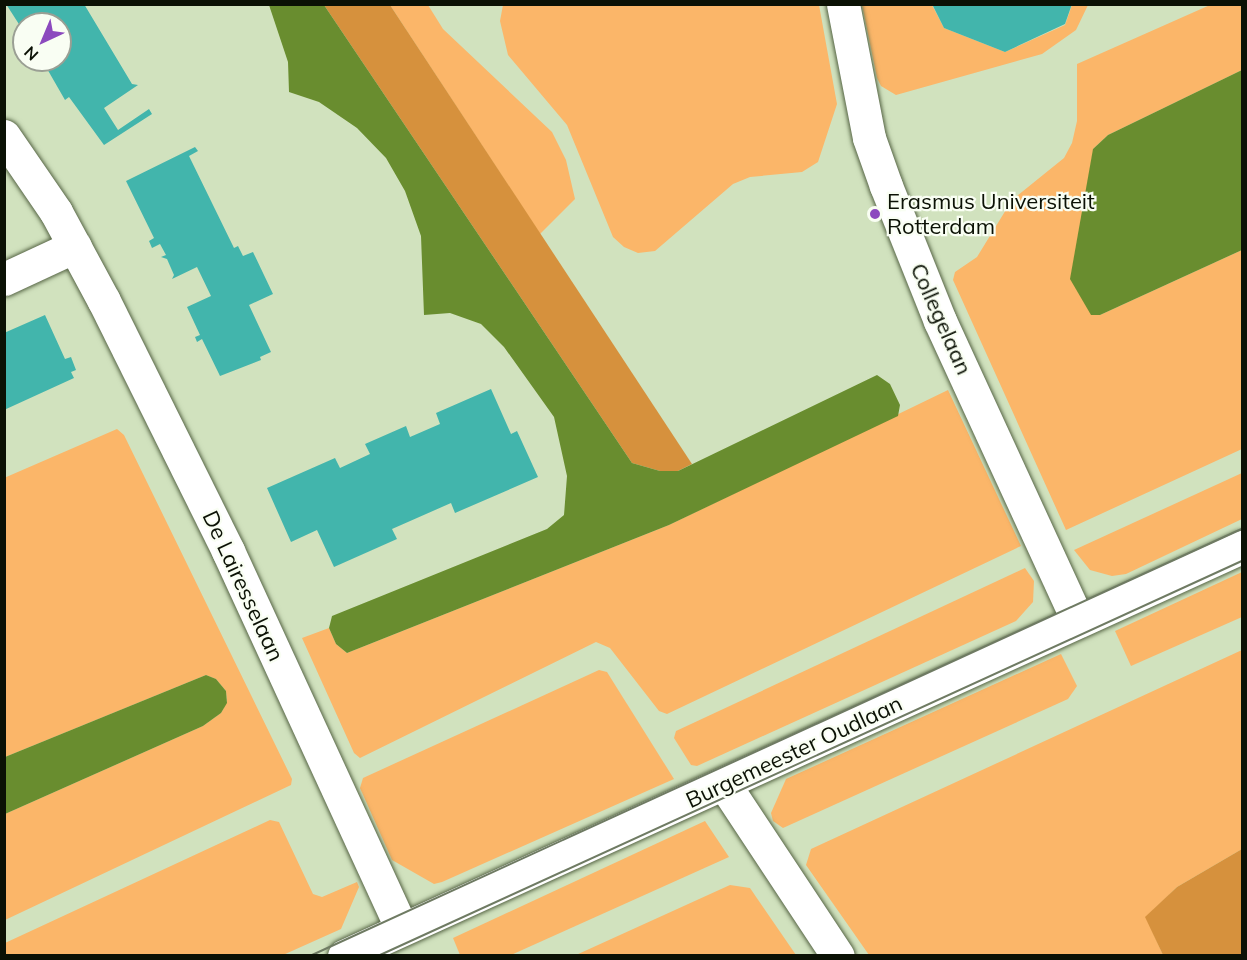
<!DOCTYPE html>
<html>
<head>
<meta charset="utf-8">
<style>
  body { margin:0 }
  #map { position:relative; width:1247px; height:960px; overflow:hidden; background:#d1e2be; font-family:Mulish,sans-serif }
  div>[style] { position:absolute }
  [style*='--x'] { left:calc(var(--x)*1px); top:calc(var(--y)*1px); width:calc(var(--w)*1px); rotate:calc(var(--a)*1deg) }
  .green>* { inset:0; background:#fbb669 }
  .forest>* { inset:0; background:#d6913d }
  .water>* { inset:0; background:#698d2f }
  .building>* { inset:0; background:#42b5ac }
  .roads { filter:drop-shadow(0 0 2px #566545) drop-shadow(0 0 2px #566545) }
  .minor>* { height:33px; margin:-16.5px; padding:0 16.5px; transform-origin:16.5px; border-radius:16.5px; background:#fff }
  .tram>* { height:1.5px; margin:-0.75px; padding:0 0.75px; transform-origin:0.75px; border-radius:0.75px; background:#6f7b63 }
  .dots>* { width:16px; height:16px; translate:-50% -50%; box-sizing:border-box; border:3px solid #f9fef3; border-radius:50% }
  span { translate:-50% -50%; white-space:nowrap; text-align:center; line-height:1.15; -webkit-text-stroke:4.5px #f9fef3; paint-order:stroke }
  .poi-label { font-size:22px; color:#0b1105 }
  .left { translate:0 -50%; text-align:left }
  .street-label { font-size:22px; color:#0b1105 }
  .frame { position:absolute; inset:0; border:6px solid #0b1105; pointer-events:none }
  .north { position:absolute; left:12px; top:12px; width:60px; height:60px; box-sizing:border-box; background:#f9fef3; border:2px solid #9a9f94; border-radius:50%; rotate:224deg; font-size:16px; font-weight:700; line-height:24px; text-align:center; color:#0b1105 }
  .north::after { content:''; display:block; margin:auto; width:21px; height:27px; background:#8c4abe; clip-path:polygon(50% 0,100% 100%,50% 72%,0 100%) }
</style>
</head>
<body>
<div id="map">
  <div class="green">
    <i style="clip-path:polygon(390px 5px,428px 5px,443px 29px,552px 132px,566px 160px,575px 199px,540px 234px)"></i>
    <i style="clip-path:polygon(503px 5px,819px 5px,837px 104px,818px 162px,802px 172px,750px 177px,733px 184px,655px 251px,638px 253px,624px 247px,613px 237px,567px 125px,508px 55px,500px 21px)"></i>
    <i style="clip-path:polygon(862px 5px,932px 5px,944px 28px,1005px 52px,1065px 25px,1072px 5px,1088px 5px,1076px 30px,1042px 54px,896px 95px,881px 86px,877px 78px)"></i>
    <i style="clip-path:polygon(1210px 5px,1242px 5px,1242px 70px,1108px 135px,1093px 149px,1100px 315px,1242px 250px,1242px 449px,1066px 530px,953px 280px,955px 272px,977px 257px,1012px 200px,1064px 158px,1072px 143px,1077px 121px,1077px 64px)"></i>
    <i style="clip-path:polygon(948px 390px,1021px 546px,667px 714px,659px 711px,610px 648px,596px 642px,360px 758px,354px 753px,302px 638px,329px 628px,336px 644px,347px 653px,669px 525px)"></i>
    <i style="clip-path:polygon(117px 429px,124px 435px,292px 779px,291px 785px,5px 920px,5px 814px,203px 726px,221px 713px,227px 702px,226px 691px,216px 679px,206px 675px,5px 757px,4px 478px)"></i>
    <i style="clip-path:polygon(1242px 473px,1242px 519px,1126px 574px,1112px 576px,1090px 570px,1074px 550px)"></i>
    <i style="clip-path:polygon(1025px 568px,1034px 581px,1033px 602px,1016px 621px,697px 766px,691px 765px,674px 738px,676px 731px)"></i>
    <i style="clip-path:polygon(1242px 572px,1242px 617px,1131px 666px,1115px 631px)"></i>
    <i style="clip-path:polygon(1242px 650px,1242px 849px,1177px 887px,1146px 917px,1163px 955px,869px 955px,806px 865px,811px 849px)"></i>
    <i style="clip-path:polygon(1061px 654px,1077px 686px,1068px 699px,783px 828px,773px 821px,771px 813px,786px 779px)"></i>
    <i style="clip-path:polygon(599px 670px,607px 672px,674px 779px,442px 882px,434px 884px,392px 860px,360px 788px,363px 778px)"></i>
    <i style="clip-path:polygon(270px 820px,279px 822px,313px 894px,322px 897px,357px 882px,359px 887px,341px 929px,283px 955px,5px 955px,5px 943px)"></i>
    <i style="clip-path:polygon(705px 821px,729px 857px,511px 955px,460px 955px,453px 938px)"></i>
    <i style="clip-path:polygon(730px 885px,750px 888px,796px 955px,576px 955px)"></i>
  </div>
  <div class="forest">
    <i style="clip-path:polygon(324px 5px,390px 5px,692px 464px,678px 471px,660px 471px,632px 463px)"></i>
    <i style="clip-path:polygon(1242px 849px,1242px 955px,1163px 955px,1145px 917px,1177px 887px)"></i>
  </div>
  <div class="water">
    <i style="clip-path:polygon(269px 5px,324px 5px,632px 463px,660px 471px,678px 471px,877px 375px,890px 384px,900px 405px,898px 416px,669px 525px,347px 653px,336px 644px,329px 628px,332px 616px,547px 529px,564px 515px,567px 476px,554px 417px,504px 347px,481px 324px,450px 313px,424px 315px,421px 236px,405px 191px,386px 158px,357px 128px,319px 102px,289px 92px,288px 62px)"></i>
    <i style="clip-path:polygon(1242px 70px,1242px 250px,1100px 315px,1091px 315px,1070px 279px,1093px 149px,1108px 135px)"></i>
    <i style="clip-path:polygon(206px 675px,216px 679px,226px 691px,227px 703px,221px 713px,203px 726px,5px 814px,5px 757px)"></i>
  </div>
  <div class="building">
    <i style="clip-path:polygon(6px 4px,84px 4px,132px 84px,138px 85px,104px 108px,118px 130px,149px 109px,152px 114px,104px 145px,69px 97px,65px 100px,42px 60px,60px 60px,60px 24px,24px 24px,24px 32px)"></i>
    <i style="clip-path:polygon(932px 4px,1072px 4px,1065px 24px,1005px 52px,944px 28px)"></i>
    <i style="clip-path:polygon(195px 147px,198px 151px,189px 156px,234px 248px,238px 246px,243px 256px,253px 252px,273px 294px,249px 305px,271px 352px,260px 357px,261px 360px,220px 376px,202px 339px,197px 342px,195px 337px,200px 335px,187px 307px,211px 296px,197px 267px,172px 279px,174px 275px,167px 259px,161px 257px,166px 255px,160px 244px,152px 248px,149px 241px,154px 238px,126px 181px)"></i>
    <i style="clip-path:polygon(45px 315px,65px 359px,71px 357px,76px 370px,71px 372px,74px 378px,4px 410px,4px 333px)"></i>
    <i style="clip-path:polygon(491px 389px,511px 434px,517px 431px,538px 477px,455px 513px,451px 503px,392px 529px,397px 539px,334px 567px,317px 530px,291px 542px,267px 488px,335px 458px,340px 468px,370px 454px,365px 444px,406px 426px,410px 437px,440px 424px,436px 413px)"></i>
  </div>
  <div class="roads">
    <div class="minor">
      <i style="--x:843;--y:4;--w:136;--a:79"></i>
      <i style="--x:869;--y:138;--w:51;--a:70.5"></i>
      <i style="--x:886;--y:186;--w:145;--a:68.2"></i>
      <i style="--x:940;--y:321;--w:330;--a:65.3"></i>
      <i style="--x:4;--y:136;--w:92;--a:55.6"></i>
      <i style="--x:56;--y:212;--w:101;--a:61.7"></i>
      <i style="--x:104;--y:301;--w:279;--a:63.6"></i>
      <i style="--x:228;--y:551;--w:416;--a:65.3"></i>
      <i style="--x:4;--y:279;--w:78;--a:-24.9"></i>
      <i style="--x:724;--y:784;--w:206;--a:56.5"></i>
      <i style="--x:344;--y:956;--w:987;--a:-24.49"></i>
    </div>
  </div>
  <div class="tram">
    <i style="--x:310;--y:956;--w:1025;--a:-24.62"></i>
    <i style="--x:378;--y:956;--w:950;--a:-24.57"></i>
  </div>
  <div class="dots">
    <i style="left:875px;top:214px;background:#8c4abe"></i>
  </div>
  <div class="poi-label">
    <span class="left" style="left:887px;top:214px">Erasmus Universiteit<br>Rotterdam</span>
  </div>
  <div class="street-label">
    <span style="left:941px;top:319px;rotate:66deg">Collegelaan</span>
    <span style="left:243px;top:586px;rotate:65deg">De Lairesselaan</span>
    <span style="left:794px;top:752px;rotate:-25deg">Burgemeester Oudlaan</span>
  </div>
  <div class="frame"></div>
  <div class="north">N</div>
</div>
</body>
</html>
